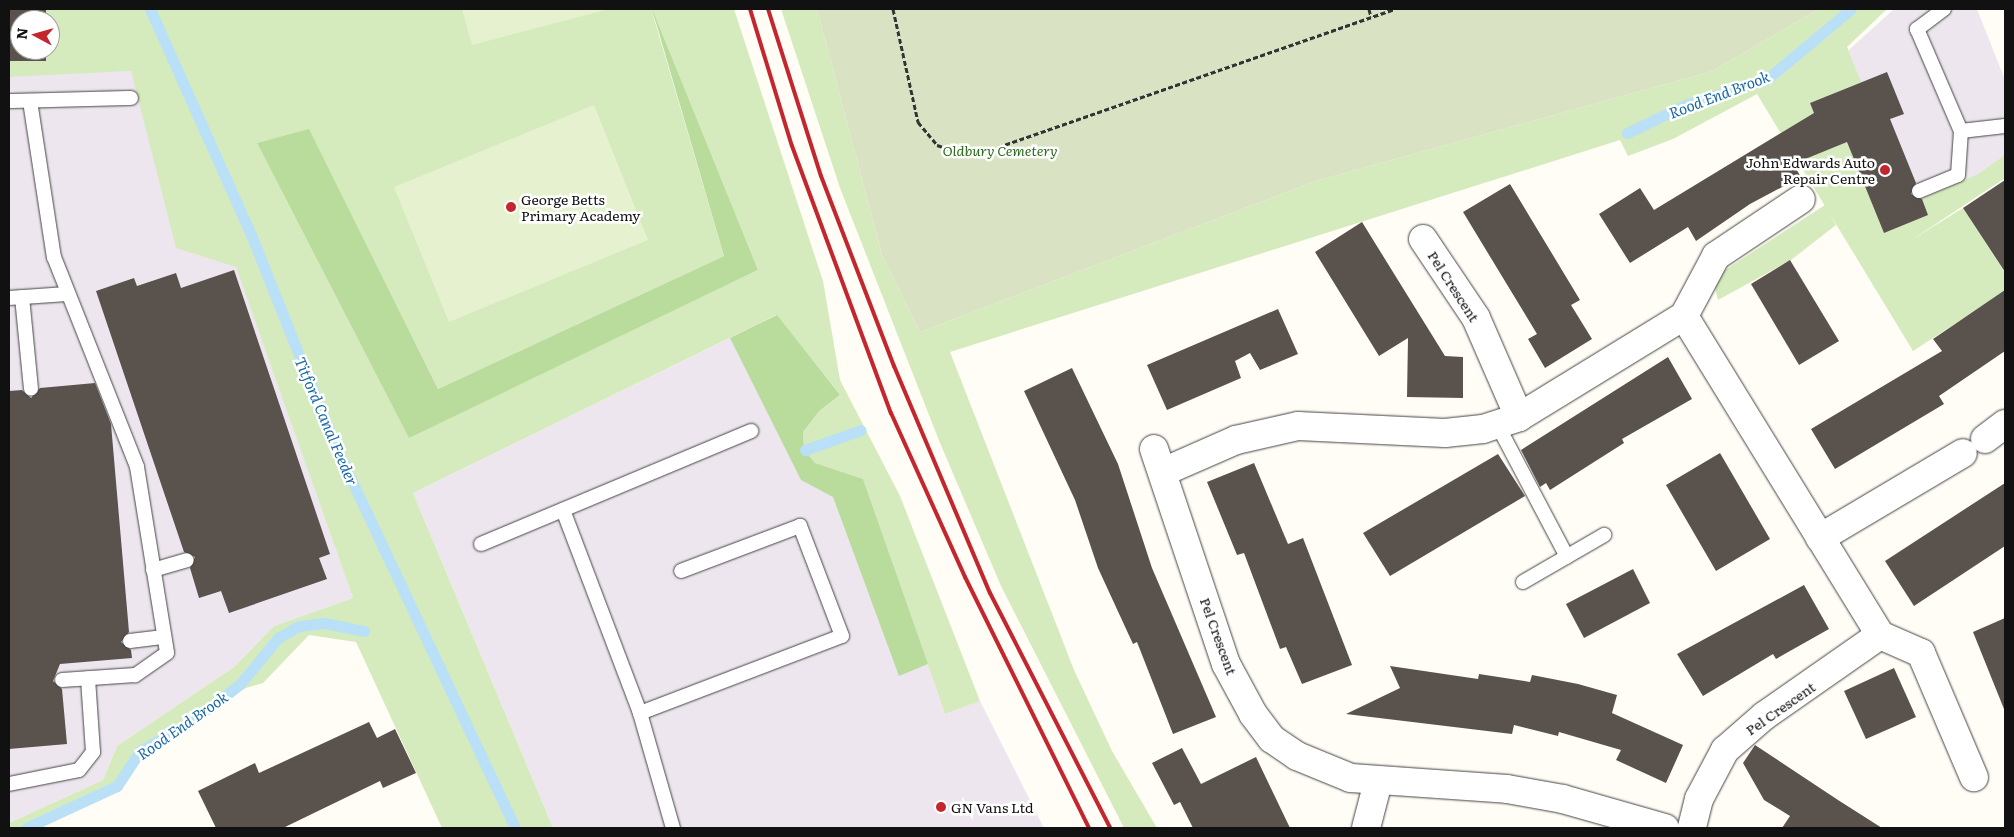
<!DOCTYPE html>
<html>
<head>
<meta charset="utf-8">
<style>
  body { margin:0 }
  #map { position:relative; width:2014px; height:837px; overflow:hidden; background:#fffdf5; font-family:Literata,serif }
  div>[style] { position:absolute }
  [style*='--x'] { left:calc(var(--x)*1px); top:calc(var(--y)*1px); width:calc(var(--w)*1px); rotate:calc(var(--a)*1deg) }
  .industrial>* { inset:0; background:#eee6ef }
  .green>* { inset:0; background:#d5ebbd }
  .forest>* { inset:0; background:#b9dc9c }
  .cemetery>* { inset:0; background:#d9e3c4 }
  .pitch>* { inset:0; background:#e6f2cf }
  .stream>* { height:11px; margin:-5.5px; padding:0 5.5px; transform-origin:5.5px; border-radius:5.5px; background:#b9e0f7 }
  .building>* { inset:0; background:#5a524d }
  .path>* { height:3px; margin-top:-1.5px; transform-origin:0; background:repeating-linear-gradient(90deg,#333 0 5px,transparent 0 7.5px) }
  .roads { filter:drop-shadow(0 0 1px #444) drop-shadow(0 0 1px #444) }
  .lane>* { height:14px; margin:-7px; padding:0 7px; transform-origin:7px; border-radius:7px; background:#fff }
  .street>* { height:28px; margin:-14px; padding:0 14px; transform-origin:14px; border-radius:14px; background:#fff }
  .rail>* { height:4px; margin:-2px; padding:0 2px; transform-origin:2px; border-radius:2px; background:#c4262e }
  .dots>* { width:14px; height:14px; translate:-50% -50%; box-sizing:border-box; border:2px solid #fff; border-radius:50% }
  span { translate:-50% -50%; white-space:nowrap; text-align:center; line-height:1.15; -webkit-text-stroke:5px #fff; paint-order:stroke }
  .park-label { font-size:14px; color:#2f6b1f; font-style:italic }
  .poi-label { font-size:14px; color:#111 }
  .right { translate:-100% -50%; text-align:right }
  .left { translate:0 -50%; text-align:left }
  .street-label { font-size:14px; color:#111 }
  .water-label { font-size:15px; color:#1768a6; font-style:italic }
  .frame { position:absolute; inset:0; border:10px solid #111; pointer-events:none }
  .north { position:absolute; left:10px; top:10px; width:50px; height:50px; box-sizing:border-box; background:#fff; border:1px solid #a0a0a0; border-radius:50%; rotate:276deg; font-size:14px; font-weight:700; line-height:20px; text-align:center; color:#111 }
  .north::after { content:''; display:block; margin:auto; width:18px; height:22px; background:#c4262e; clip-path:polygon(50% 0,100% 100%,50% 72%,0 100%) }
</style>
</head>
<body>
<div id="map">
  <div class="industrial">
    <i style="clip-path:polygon(evenodd,9px 9px,77px 9px,78px 72px,167px 70px,353px 598px,274px 626px,234px 667px,117px 746px,103px 780px,9px 823px,9px 9px,20px 20px,50px 20px,50px 50px,20px 50px,20px 20px)"></i>
    <i style="clip-path:polygon(1894px 9px,1977px 9px,2005px 80px,2005px 178px,1865px 270px,1775px 117px)"></i>
    <i style="clip-path:polygon(777px 315px,863px 479px,945px 714px,980px 701px,1044px 828px,553px 828px,413px 493px)"></i>
  </div>
  <div class="green">
    <i style="clip-path:polygon(evenodd,46px 9px,734px 9px,823px 281px,840px 380px,900px 496px,980px 701px,945px 714px,863px 479px,815px 463px,805px 452px,803px 432px,819px 411px,840px 395px,776px 315px,413px 493px,553px 828px,442px 828px,356px 642px,309px 635px,263px 683px,226px 694px,176px 739px,147px 751px,120px 791px,37px 828px,9px 828px,9px 823px,103px 780px,117px 746px,234px 667px,274px 626px,353px 598px,236px 267px,176px 248px,131px 71px,9px 77px,9px 61px,46px 61px,50px 20px,46px 20px,46px 9px,653px 15px,758px 270px,409px 437px,257px 143px,309px 130px,438px 389px,724px 256px,653px 15px)"></i>
    <i style="clip-path:polygon(781px 9px,817px 9px,882px 255px,920px 332px,1316px 181px,1713px 71px,1819px 9px,1887px 9px,1847px 47px,1861px 82px,1810px 103px,1828px 150px,1847px 142px,1884px 233px,1928px 215px,1922px 199px,1978px 174px,2005px 155px,2005px 178px,1910px 241px,1963px 208px,2005px 273px,2005px 312px,1998px 317px,1990px 301px,1913px 351px,1757px 94px,1673px 139px,1628px 156px,1620px 140px,950px 352px,1074px 670px,1112px 751px,1157px 828px,1124px 828px,1001px 586px,940px 443px,840px 188px)"></i>
    <i style="clip-path:polygon(1825px 205px,1836px 225px,1791px 260px,1718px 300px,1715px 288px,1722px 272px)"></i>
  </div>
  <div class="forest">
    <i style="clip-path:polygon(652px 9px,758px 270px,409px 438px,257px 143px,309px 129px,438px 389px,724px 256px)"></i>
    <i style="clip-path:polygon(777px 315px,840px 395px,819px 411px,803px 432px,804px 450px,815px 463px,863px 479px,928px 664px,899px 676px,833px 497px,801px 480px,730px 338px)"></i>
  </div>
  <div class="cemetery">
    <i style="clip-path:polygon(817px 9px,1819px 9px,1713px 71px,1316px 181px,920px 332px,882px 255px)"></i>
  </div>
  <div class="pitch">
    <i style="clip-path:polygon(462px 9px,609px 9px,472px 45px)"></i>
    <i style="clip-path:polygon(594px 105px,648px 240px,449px 322px,394px 187px)"></i>
  </div>
  <div class="stream">
    <i style="--x:150;--y:9;--w:250;--a:65.9"></i>
    <i style="--x:252;--y:237;--w:222;--a:68.3"></i>
    <i style="--x:334;--y:443;--w:425;--a:64.8"></i>
    <i style="--x:1627;--y:133;--w:64;--a:-25.8"></i>
    <i style="--x:1685;--y:105;--w:86;--a:-17.6"></i>
    <i style="--x:1767;--y:79;--w:109;--a:-39.8"></i>
    <i style="--x:805;--y:450;--w:59;--a:-19.7"></i>
    <i style="--x:26;--y:828;--w:100;--a:-24.8"></i>
    <i style="--x:117;--y:786;--w:42;--a:-56.7"></i>
    <i style="--x:140;--y:751;--w:60;--a:-30"></i>
    <i style="--x:192;--y:721;--w:61;--a:-37.6"></i>
    <i style="--x:240;--y:684;--w:60;--a:-50.4"></i>
    <i style="--x:278;--y:638;--w:24;--a:-30"></i>
    <i style="--x:299;--y:626;--w:25;--a:-7"></i>
    <i style="--x:324;--y:623;--w:41;--a:11.3"></i>
  </div>
  <div class="building">
    <i style="clip-path:polygon(9px 9px,46px 9px,46px 20px,20px 20px,20px 50px,46px 50px,46px 61px,9px 61px)"></i>
    <i style="clip-path:polygon(1887px 72px,1904px 114px,1890px 119px,1916px 183px,1911px 194px,1922px 199px,1928px 215px,1884px 233px,1847px 142px,1793px 164px,1801px 177px,1750px 204px,1696px 241px,1688px 227px,1630px 263px,1599px 214px,1640px 188px,1654px 210px,1814px 113px,1810px 103px)"></i>
    <i style="clip-path:polygon(2005px 180px,2005px 272px,1963px 208px)"></i>
    <i style="clip-path:polygon(1510px 184px,1580px 300px,1571px 305px,1592px 339px,1545px 368px,1528px 339px,1537px 334px,1463px 212px)"></i>
    <i style="clip-path:polygon(1362px 222px,1445px 356px,1463px 357px,1463px 398px,1407px 397px,1408px 338px,1379px 356px,1315px 252px)"></i>
    <i style="clip-path:polygon(1790px 260px,1839px 341px,1799px 365px,1751px 284px)"></i>
    <i style="clip-path:polygon(234px 270px,330px 554px,319px 558px,327px 579px,229px 613px,221px 591px,199px 598px,190px 568px,195px 557px,184px 552px,96px 291px,134px 278px,137px 286px,176px 273px,181px 288px)"></i>
    <i style="clip-path:polygon(2005px 290px,2005px 351px,1939px 396px,1944px 404px,1835px 469px,1811px 429px,1942px 351px,1933px 339px)"></i>
    <i style="clip-path:polygon(1278px 309px,1298px 354px,1260px 370px,1250px 353px,1235px 361px,1241px 378px,1167px 410px,1147px 365px)"></i>
    <i style="clip-path:polygon(1668px 357px,1692px 399px,1622px 439px,1624px 443px,1550px 490px,1546px 483px,1540px 487px,1521px 450px)"></i>
    <i style="clip-path:polygon(1072px 368px,1118px 464px,1152px 568px,1216px 717px,1173px 734px,1137px 642px,1133px 644px,1098px 568px,1075px 500px,1024px 391px)"></i>
    <i style="clip-path:polygon(95px 383px,111px 424px,129px 632px,121px 642px,131px 650px,132px 658px,60px 664px,53px 681px,62px 689px,67px 744px,9px 749px,9px 391px,22px 390px,31px 398px,40px 388px)"></i>
    <i style="clip-path:polygon(1720px 453px,1770px 539px,1716px 571px,1666px 485px)"></i>
    <i style="clip-path:polygon(1498px 454px,1525px 496px,1390px 576px,1363px 533px)"></i>
    <i style="clip-path:polygon(1254px 463px,1288px 544px,1303px 538px,1352px 665px,1302px 684px,1286px 647px,1280px 649px,1244px 553px,1237px 555px,1207px 482px)"></i>
    <i style="clip-path:polygon(2005px 483px,2005px 546px,1914px 606px,1885px 561px)"></i>
    <i style="clip-path:polygon(1633px 569px,1650px 603px,1584px 638px,1566px 604px)"></i>
    <i style="clip-path:polygon(1804px 585px,1829px 629px,1776px 659px,1773px 654px,1703px 696px,1677px 654px)"></i>
    <i style="clip-path:polygon(2005px 618px,2005px 709px,2004px 709px,1973px 632px)"></i>
    <i style="clip-path:polygon(1390px 666px,1478px 679px,1479px 674px,1530px 682px,1532px 675px,1578px 684px,1617px 695px,1612px 713px,1683px 745px,1666px 783px,1616px 760px,1621px 750px,1559px 732px,1558px 736px,1514px 725px,1512px 734px,1346px 714px,1400px 688px)"></i>
    <i style="clip-path:polygon(1894px 668px,1916px 717px,1866px 739px,1844px 691px)"></i>
    <i style="clip-path:polygon(369px 722px,377px 738px,395px 729px,416px 773px,383px 788px,380px 781px,283px 828px,216px 828px,198px 791px,255px 763px,259px 773px)"></i>
    <i style="clip-path:polygon(1755px 745px,1838px 800px,1882px 828px,1782px 828px,1790px 816px,1764px 800px,1743px 763px)"></i>
    <i style="clip-path:polygon(1182px 748px,1201px 784px,1256px 757px,1290px 828px,1193px 828px,1180px 802px,1174px 805px,1152px 763px)"></i>
  </div>
  <div class="path">
    <i style="--x:893;--y:9;--w:116;--a:77.5"></i>
    <i style="--x:918;--y:122;--w:30;--a:50"></i>
    <i style="--x:937;--y:145;--w:28;--a:18"></i>
    <i style="--x:964;--y:154;--w:20;--a:-6"></i>
    <i style="--x:984;--y:152;--w:434;--a:-19.2"></i>
    <i style="--x:1369;--y:9;--w:8;--a:76"></i>
  </div>
  <div class="roads">
    <div class="lane">
      <i style="--x:1944;--y:9;--w:34;--a:143"></i>
      <i style="--x:1917;--y:29;--w:111;--a:66.7"></i>
      <i style="--x:9;--y:101;--w:122;--a:-1.4"></i>
      <i style="--x:30;--y:101;--w:158;--a:81.3"></i>
      <i style="--x:54;--y:257;--w:226;--a:68.4"></i>
      <i style="--x:137;--y:467;--w:188;--a:80.8"></i>
      <i style="--x:167;--y:653;--w:39;--a:145"></i>
      <i style="--x:135;--y:675;--w:73;--a:176.1"></i>
      <i style="--x:1919;--y:191;--w:42;--a:-22.3"></i>
      <i style="--x:1958;--y:175;--w:44;--a:-86.1"></i>
      <i style="--x:1961;--y:131;--w:44;--a:-6.5"></i>
      <i style="--x:22;--y:297;--w:92;--a:84.4"></i>
      <i style="--x:9;--y:298;--w:58;--a:-3.9"></i>
      <i style="--x:1497;--y:424;--w:150;--a:62.2"></i>
      <i style="--x:563;--y:510;--w:217;--a:69.2"></i>
      <i style="--x:640;--y:713;--w:216;--a:-20.9"></i>
      <i style="--x:842;--y:636;--w:118;--a:-110.9"></i>
      <i style="--x:800;--y:526;--w:127;--a:159.3"></i>
      <i style="--x:481;--y:544;--w:293;--a:-22.7"></i>
      <i style="--x:153;--y:570;--w:35;--a:-16"></i>
      <i style="--x:1523;--y:582;--w:94;--a:-30.1"></i>
      <i style="--x:130;--y:641;--w:34;--a:-7"></i>
      <i style="--x:640;--y:713;--w:120;--a:74"></i>
      <i style="--x:9;--y:784;--w:71;--a:-11.3"></i>
      <i style="--x:79;--y:770;--w:23;--a:-52"></i>
      <i style="--x:93;--y:752;--w:74;--a:-93.9"></i>
    </div>
    <div class="street">
      <i style="--x:1423;--y:239;--w:95;--a:56.1"></i>
      <i style="--x:1476;--y:318;--w:108;--a:66.5"></i>
      <i style="--x:1684;--y:316;--w:68;--a:-61.9"></i>
      <i style="--x:1716;--y:256;--w:102;--a:-33.8"></i>
      <i style="--x:1985;--y:439;--w:25;--a:-37"></i>
      <i style="--x:1154;--y:449;--w:227;--a:71.5"></i>
      <i style="--x:1226;--y:664;--w:57;--a:61.6"></i>
      <i style="--x:1253;--y:714;--w:31;--a:53"></i>
      <i style="--x:1272;--y:739;--w:30;--a:34"></i>
      <i style="--x:1297;--y:756;--w:58;--a:22.2"></i>
      <i style="--x:1351;--y:778;--w:156;--a:4"></i>
      <i style="--x:1507;--y:789;--w:57;--a:10.1"></i>
      <i style="--x:1563;--y:799;--w:106;--a:15.9"></i>
      <i style="--x:1163;--y:472;--w:80;--a:-23.7"></i>
      <i style="--x:1236;--y:440;--w:64;--a:-12.7"></i>
      <i style="--x:1298;--y:426;--w:147;--a:2.7"></i>
      <i style="--x:1445;--y:433;--w:38;--a:-6"></i>
      <i style="--x:1483;--y:429;--w:38;--a:-18"></i>
      <i style="--x:1519;--y:417;--w:193;--a:-31.5"></i>
      <i style="--x:1684;--y:316;--w:374;--a:58.4"></i>
      <i style="--x:1880;--y:635;--w:141;--a:145.1"></i>
      <i style="--x:1764;--y:716;--w:52;--a:138.9"></i>
      <i style="--x:1725;--y:750;--w:55;--a:118"></i>
      <i style="--x:1699;--y:799;--w:30;--a:104"></i>
      <i style="--x:1820;--y:538;--w:166;--a:-30.7"></i>
      <i style="--x:1880;--y:635;--w:45;--a:23.7"></i>
      <i style="--x:1921;--y:653;--w:135;--a:66.9"></i>
      <i style="--x:1366;--y:828;--w:48;--a:-75.4"></i>
    </div>
  </div>
  <div class="rail">
    <i style="--x:750;--y:9;--w:143;--a:73"></i>
    <i style="--x:792;--y:146;--w:285;--a:69.7"></i>
    <i style="--x:891;--y:413;--w:180;--a:65.7"></i>
    <i style="--x:965;--y:577;--w:280;--a:63.7"></i>
    <i style="--x:768;--y:9;--w:175;--a:72.4"></i>
    <i style="--x:821;--y:176;--w:204;--a:69"></i>
    <i style="--x:894;--y:366;--w:246;--a:67.1"></i>
    <i style="--x:990;--y:593;--w:264;--a:62.9"></i>
  </div>
  <div class="dots">
    <i style="left:1885px;top:170px;background:#c4262e"></i>
    <i style="left:511px;top:207px;background:#c4262e"></i>
    <i style="left:941px;top:807px;background:#c4262e"></i>
  </div>
  <div class="park-label">
    <span style="left:1000px;top:150px">Oldbury Cemetery</span>
  </div>
  <div class="poi-label">
    <span class="right" style="left:1875px;top:170px">John Edwards Auto<br>Repair Centre</span>
    <span class="left" style="left:521px;top:207px">George Betts<br>Primary Academy</span>
    <span class="left" style="left:951px;top:807px">GN Vans Ltd</span>
  </div>
  <div class="street-label">
    <span style="left:1454px;top:286px;rotate:57deg">Pel Crescent</span>
    <span style="left:1219px;top:636px;rotate:70deg">Pel Crescent</span>
    <span style="left:1780px;top:708px;rotate:-35deg">Pel Crescent</span>
  </div>
  <div class="water-label">
    <span style="left:1719px;top:94px;rotate:-21deg">Rood End Brook</span>
    <span style="left:327px;top:421px;rotate:67deg">Titford Canal Feeder</span>
    <span style="left:182px;top:725px;rotate:-35deg">Rood End Brook</span>
  </div>
  <div class="frame"></div>
  <div class="north">N</div>
</div>
</body>
</html>
